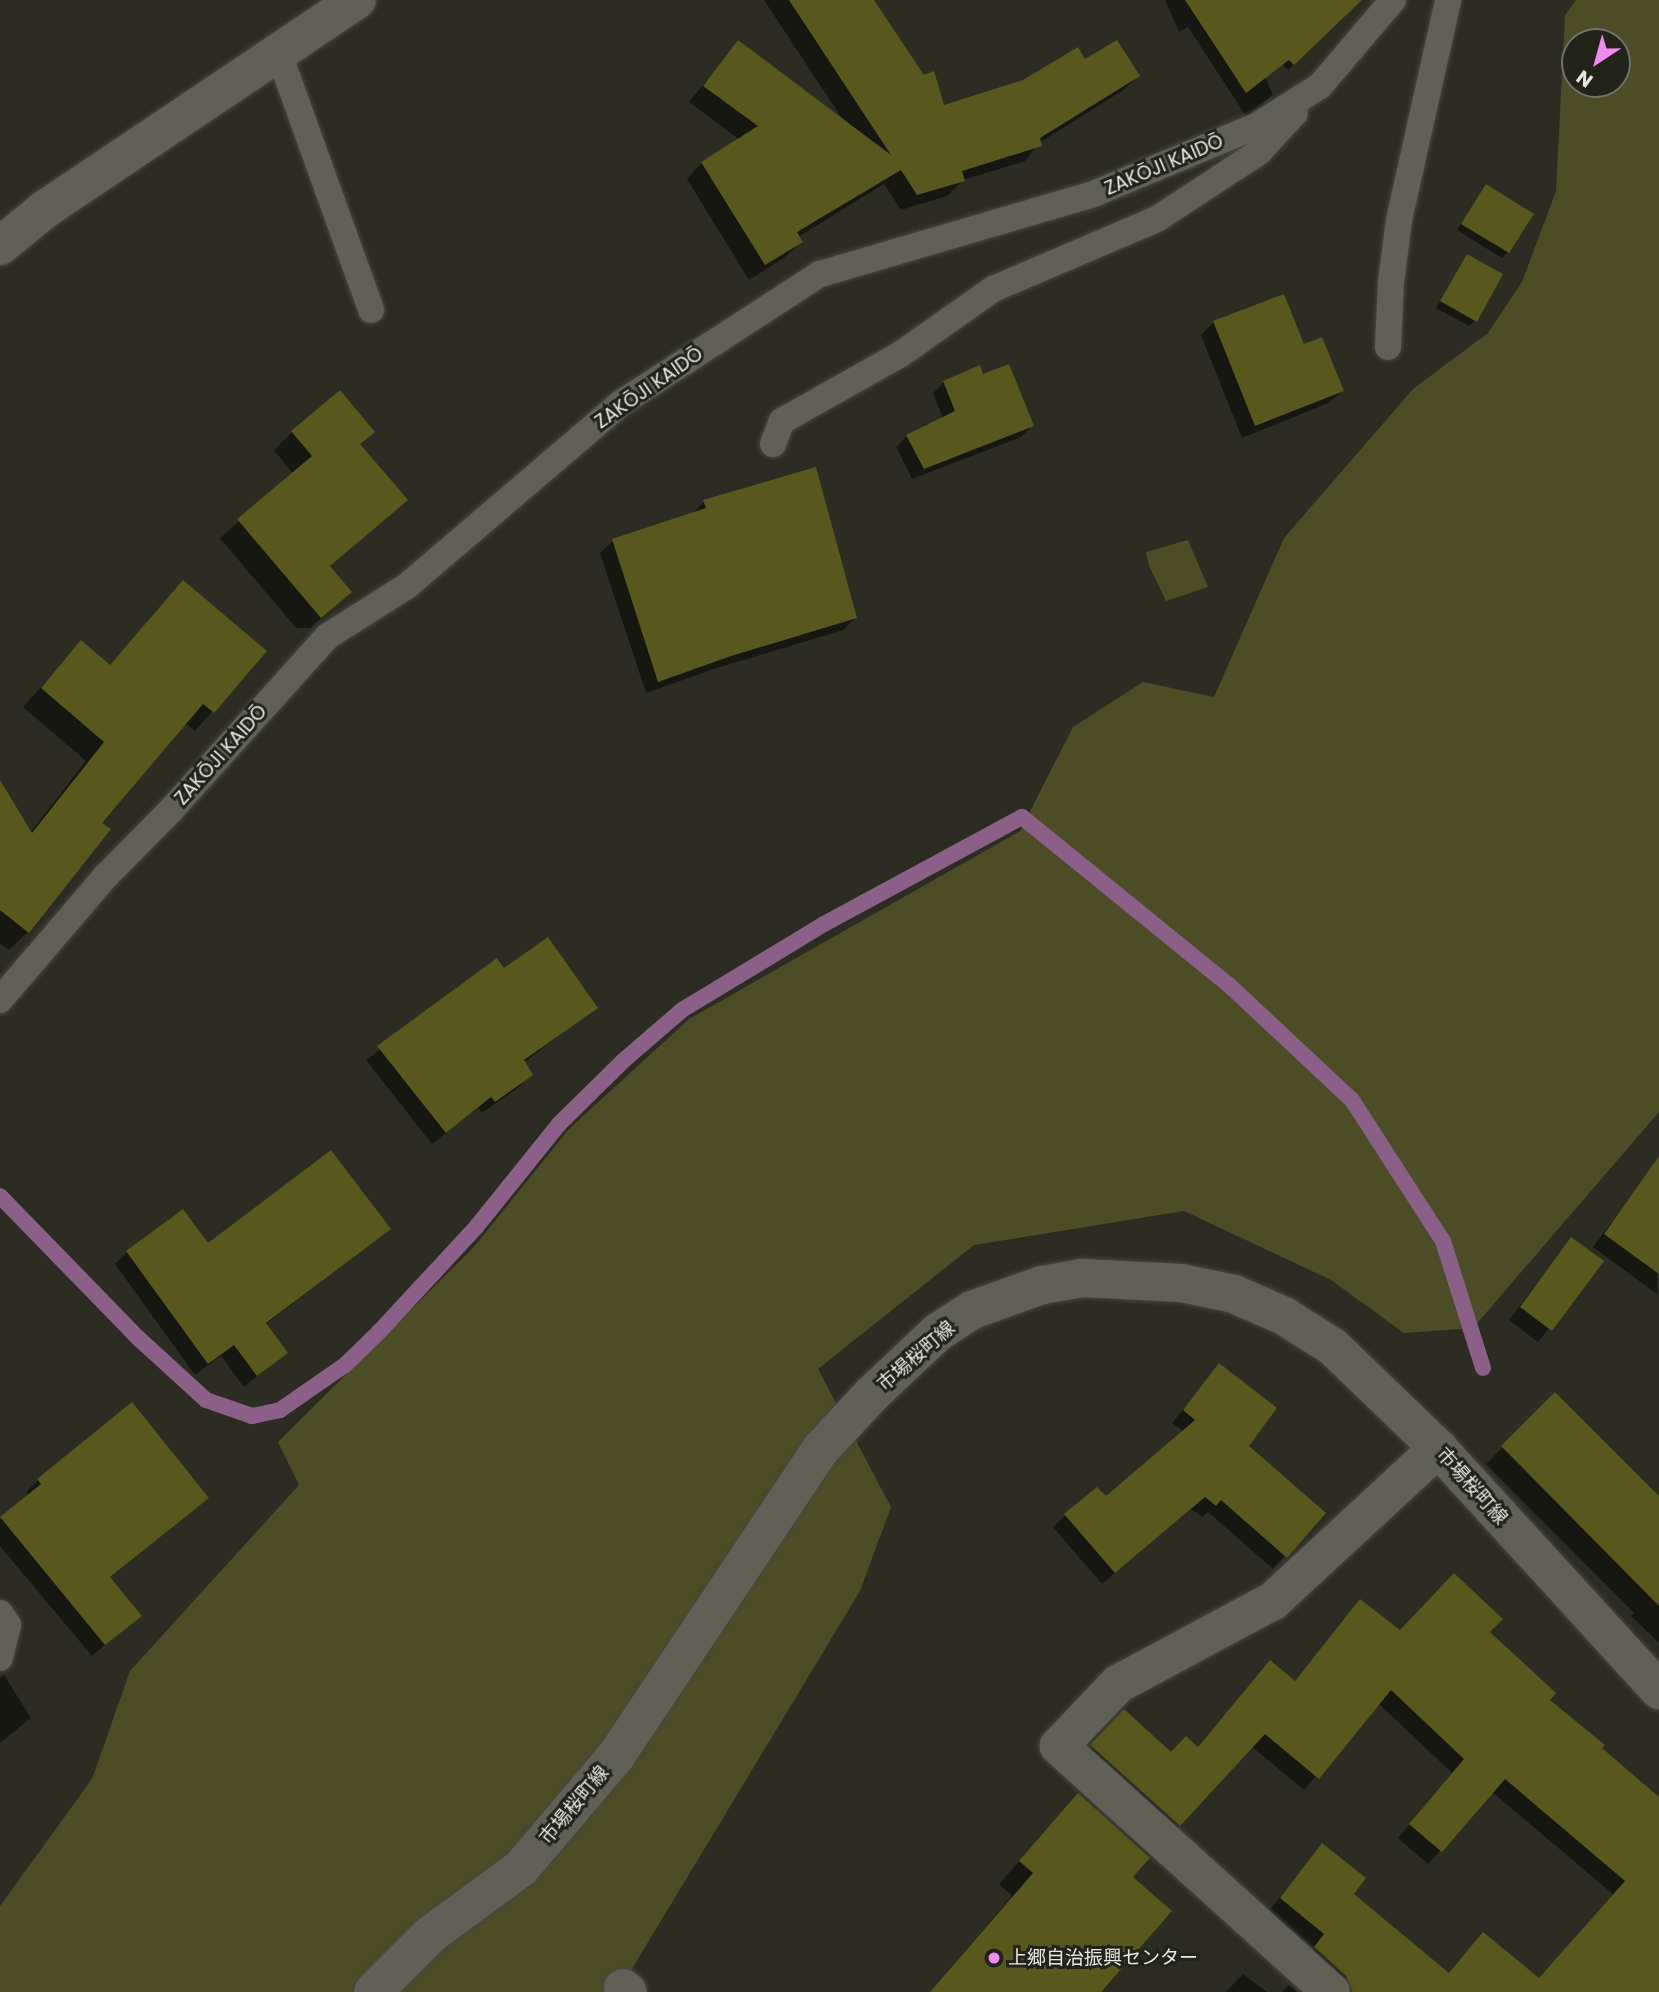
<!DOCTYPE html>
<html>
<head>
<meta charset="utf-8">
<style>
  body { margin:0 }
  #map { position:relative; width:1659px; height:1992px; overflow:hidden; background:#2c2c23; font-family:Poppins,"Noto Sans JP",sans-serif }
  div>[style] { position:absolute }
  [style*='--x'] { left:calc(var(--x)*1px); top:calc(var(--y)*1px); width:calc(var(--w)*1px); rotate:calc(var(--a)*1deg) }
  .green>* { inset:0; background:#4c4c26 }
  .shadow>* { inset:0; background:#0007 }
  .stream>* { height:16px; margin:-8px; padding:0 8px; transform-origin:8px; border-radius:8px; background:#8a6089 }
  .building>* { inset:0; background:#58571d }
  .roads { filter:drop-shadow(0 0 2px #47473f) drop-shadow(0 0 2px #47473f) }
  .service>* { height:26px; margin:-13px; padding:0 13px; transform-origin:13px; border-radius:13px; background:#606056 }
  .minor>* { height:38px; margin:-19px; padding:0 19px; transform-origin:19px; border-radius:19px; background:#606056 }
  .secondary>* { height:38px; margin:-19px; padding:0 19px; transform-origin:19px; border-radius:19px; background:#606056 }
  .dots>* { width:19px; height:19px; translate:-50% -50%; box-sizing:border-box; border:4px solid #222319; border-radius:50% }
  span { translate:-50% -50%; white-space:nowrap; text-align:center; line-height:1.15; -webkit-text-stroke:6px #222319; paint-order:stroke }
  .street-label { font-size:19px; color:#e7e7e1 }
  .poi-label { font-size:19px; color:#e7e7e1 }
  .left { translate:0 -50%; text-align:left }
  .north { position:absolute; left:1561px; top:28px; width:70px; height:70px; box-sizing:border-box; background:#222319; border:2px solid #717169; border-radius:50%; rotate:216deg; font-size:19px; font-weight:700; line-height:28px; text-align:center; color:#e7e7e1 }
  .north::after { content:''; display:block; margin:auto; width:24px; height:32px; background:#f28af3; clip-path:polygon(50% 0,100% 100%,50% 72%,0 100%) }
</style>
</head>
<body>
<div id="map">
  <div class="green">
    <i style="clip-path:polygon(evenodd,1576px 0,1659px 0,1659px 1112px,1473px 1328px,1404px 1333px,1331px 1280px,1184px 1211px,974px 1245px,818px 1369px,891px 1507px,860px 1591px,618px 1992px,0 1992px,0 1906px,92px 1779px,130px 1671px,299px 1485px,278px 1442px,473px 1248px,569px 1129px,689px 1019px,1020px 831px,1073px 727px,1143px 682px,1214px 697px,1284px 538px,1413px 389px,1488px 333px,1522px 282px,1556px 191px,1565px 15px,1576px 0,1575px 42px,1617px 42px,1617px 84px,1575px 84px,1575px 42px)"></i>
    <i style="clip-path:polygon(1188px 540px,1208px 587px,1166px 601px,1149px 566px,1146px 552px)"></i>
  </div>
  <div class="shadow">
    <i style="clip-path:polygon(764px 0,872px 0,943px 107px,1085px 61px,1138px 76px,1122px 91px,1039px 143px,1025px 161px,963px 180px,947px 196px,901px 210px,884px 184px,798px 237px,801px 242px,785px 257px,749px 280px,687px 179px,702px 163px,740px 140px,689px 102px,738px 42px,843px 120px)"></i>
    <i style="clip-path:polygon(1165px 0,1232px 0,1273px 95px,1246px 116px,1188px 27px,1179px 32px)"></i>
    <i style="clip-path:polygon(1333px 26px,1288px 70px,1264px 45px)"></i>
    <i style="clip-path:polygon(1486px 186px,1508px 252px,1502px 258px,1457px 230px)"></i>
    <i style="clip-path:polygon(1467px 256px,1475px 321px,1469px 326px,1436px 308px)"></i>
    <i style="clip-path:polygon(1214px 322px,1342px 391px,1329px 403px,1242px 438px,1201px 335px)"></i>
    <i style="clip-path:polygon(982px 376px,1032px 426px,1021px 437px,912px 479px,896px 447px,907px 436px,943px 418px,933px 393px,944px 382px)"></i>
    <i style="clip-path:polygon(292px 432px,359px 445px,406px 500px,329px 567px,350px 592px,310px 628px,296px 628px,220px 538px,293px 474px,274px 450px)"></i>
    <i style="clip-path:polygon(815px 469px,855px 618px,843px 630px,717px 668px,646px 693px,600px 553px,613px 541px,692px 514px,704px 502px)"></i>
    <i style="clip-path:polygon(183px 582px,265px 651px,195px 731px,185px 723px,100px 823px,28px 932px,9px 950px,0 943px,0 797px,30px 833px,86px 761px,23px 707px,81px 643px,109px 666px)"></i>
    <i style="clip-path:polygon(497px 961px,503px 970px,595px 1008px,523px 1063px,531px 1074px,519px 1087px,482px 1113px,478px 1108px,432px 1144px,366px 1060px)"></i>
    <i style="clip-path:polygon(1652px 1168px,1659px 1173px,1657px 1294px,1593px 1247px)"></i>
    <i style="clip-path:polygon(389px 1229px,265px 1325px,285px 1353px,244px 1387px,221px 1356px,195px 1375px,115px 1264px,127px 1252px)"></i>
    <i style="clip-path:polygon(1571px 1239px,1601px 1262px,1538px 1342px,1509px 1320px)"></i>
    <i style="clip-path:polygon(1219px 1366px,1246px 1446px,1323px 1513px,1273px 1569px,1208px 1512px,1202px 1517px,1191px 1509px,1102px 1584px,1053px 1527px,1066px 1515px,1105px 1499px,1184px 1432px,1172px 1423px)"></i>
    <i style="clip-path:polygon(1555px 1394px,1659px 1498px,1659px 1643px,1631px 1616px,1634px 1613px,1486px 1464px)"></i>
    <i style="clip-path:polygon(38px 1480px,207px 1498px,109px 1578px,140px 1615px,92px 1656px,0 1546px,0 1519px,29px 1496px,26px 1492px)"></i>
    <i style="clip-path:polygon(1361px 1601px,1399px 1632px,1487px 1633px,1548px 1700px,1659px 1799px,1659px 1987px,1654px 1992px,1333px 1992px,1303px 1961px,1313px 1947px,1268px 1912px,1322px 1846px,1352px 1894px,1448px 1974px,1538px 1980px,1614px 1895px,1492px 1792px,1428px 1864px,1398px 1838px,1452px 1773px,1378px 1703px,1304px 1790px,1251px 1746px,1166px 1838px,1079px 1759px,1124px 1712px,1170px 1754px,1197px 1748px,1270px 1662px,1294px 1682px)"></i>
    <i style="clip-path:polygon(4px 1675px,31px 1718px,0 1743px,0 1678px)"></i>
    <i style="clip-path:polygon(1078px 1795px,1130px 1877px,1096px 1992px,930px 1992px,1012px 1896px,999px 1884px)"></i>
    <i style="clip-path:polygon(1243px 1974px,1267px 1992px,1226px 1992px)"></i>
    <i style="clip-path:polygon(1289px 1985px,1297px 1992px,1282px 1992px)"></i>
  </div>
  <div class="stream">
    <i style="--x:0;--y:1196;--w:195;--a:45.8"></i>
    <i style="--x:136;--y:1336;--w:95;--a:42.4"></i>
    <i style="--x:206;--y:1400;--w:49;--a:19.2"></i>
    <i style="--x:252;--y:1416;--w:29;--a:-12"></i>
    <i style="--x:280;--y:1410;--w:79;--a:-34.7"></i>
    <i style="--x:345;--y:1365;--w:47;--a:-44.1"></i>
    <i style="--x:379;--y:1332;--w:144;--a:-47.2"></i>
    <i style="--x:477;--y:1226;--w:131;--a:-51.2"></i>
    <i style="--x:559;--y:1124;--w:90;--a:-44.5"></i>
    <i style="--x:623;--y:1061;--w:78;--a:-40.8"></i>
    <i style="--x:682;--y:1010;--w:166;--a:-31.2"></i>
    <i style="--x:824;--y:924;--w:225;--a:-28.4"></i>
    <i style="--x:1022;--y:817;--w:267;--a:39.1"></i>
    <i style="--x:1229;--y:985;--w:168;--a:43.1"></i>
    <i style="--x:1352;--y:1100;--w:168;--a:57.2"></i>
    <i style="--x:1443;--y:1241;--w:133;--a:72.5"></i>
  </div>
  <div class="building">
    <i style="clip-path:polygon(789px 0,874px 0,924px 75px,934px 71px,944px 105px,1023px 80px,1078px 47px,1085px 59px,1117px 40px,1140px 76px,1040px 138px,1042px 146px,962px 171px,965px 181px,917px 195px,901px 170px,797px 232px,803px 242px,765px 265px,701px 162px,758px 126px,703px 86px,738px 40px,891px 155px)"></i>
    <i style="clip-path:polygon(1185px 0,1362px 0,1294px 65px,1289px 60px,1246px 93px)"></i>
    <i style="clip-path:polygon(1486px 184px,1534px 214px,1509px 253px,1461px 224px)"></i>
    <i style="clip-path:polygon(1467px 254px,1503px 274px,1477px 322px,1440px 301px)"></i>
    <i style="clip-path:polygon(1284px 294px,1304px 344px,1322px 337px,1344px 391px,1255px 426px,1213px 321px)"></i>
    <i style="clip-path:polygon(1009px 364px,1034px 426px,924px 469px,906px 435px,955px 411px,943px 381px,980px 365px,983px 374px)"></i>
    <i style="clip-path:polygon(340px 390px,375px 432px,360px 444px,408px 500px,330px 566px,352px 592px,321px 618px,237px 519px,312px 456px,291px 431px)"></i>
    <i style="clip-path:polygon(816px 467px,857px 618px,731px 656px,658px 682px,612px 539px,706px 508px,703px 500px)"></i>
    <i style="clip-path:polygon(183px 580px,267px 651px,214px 713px,203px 704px,102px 823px,111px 829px,29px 933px,0 910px,0 780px,32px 833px,104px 742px,41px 688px,81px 640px,110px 665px)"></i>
    <i style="clip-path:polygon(548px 937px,598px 1008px,524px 1060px,533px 1075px,495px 1102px,491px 1097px,446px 1133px,377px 1046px,497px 958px,504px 968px)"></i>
    <i style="clip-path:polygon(331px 1150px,391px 1229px,266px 1323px,288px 1353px,257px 1376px,234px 1345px,208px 1364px,126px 1251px,183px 1209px,208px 1243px)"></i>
    <i style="clip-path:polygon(1659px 1156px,1659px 1274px,1604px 1234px)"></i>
    <i style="clip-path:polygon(1571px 1237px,1604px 1261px,1552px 1331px,1520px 1307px)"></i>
    <i style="clip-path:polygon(1219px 1363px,1277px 1408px,1249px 1446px,1326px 1513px,1287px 1558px,1221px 1500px,1216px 1506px,1205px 1497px,1115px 1573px,1064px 1514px,1097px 1487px,1106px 1496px,1195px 1420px,1183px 1410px)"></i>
    <i style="clip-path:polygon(1555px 1392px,1659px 1496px,1659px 1606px,1501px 1446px)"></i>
    <i style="clip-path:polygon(132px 1402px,209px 1498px,110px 1577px,142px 1616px,105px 1645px,0 1517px,41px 1484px,37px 1479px)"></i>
    <i style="clip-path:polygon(1454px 1573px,1503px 1619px,1490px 1632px,1556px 1693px,1550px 1700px,1605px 1745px,1602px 1748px,1659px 1797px,1659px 1992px,1352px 1992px,1346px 1976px,1314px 1947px,1324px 1934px,1280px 1898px,1322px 1843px,1366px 1878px,1354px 1894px,1449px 1973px,1483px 1932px,1539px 1978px,1625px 1881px,1505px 1779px,1442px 1852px,1409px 1824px,1464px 1759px,1391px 1690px,1319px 1779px,1265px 1734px,1180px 1826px,1090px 1745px,1124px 1709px,1171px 1752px,1186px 1736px,1198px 1747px,1270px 1660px,1295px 1681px,1360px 1599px,1400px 1630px)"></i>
    <i style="clip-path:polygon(1078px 1793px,1150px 1858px,1133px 1877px,1172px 1911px,1101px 1992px,930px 1992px,1033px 1873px,1019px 1861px)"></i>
  </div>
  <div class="roads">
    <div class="service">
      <i style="--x:279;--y:54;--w:272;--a:70.2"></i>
      <i style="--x:1388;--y:347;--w:65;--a:-87.4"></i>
      <i style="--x:1391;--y:282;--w:63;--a:-82.6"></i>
      <i style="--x:1399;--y:220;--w:225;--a:-77.4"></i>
      <i style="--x:773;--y:444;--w:25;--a:-69"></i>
      <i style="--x:782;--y:421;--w:137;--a:-29.4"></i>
      <i style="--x:901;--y:354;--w:113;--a:-35.2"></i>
      <i style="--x:993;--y:289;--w:178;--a:-23.1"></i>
      <i style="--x:1157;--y:219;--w:122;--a:-33.3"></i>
      <i style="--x:1259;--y:152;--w:53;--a:-47.3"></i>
      <i style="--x:0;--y:1000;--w:162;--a:-49.5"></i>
      <i style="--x:105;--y:877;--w:95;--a:-45.4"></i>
      <i style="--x:172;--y:809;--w:233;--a:-48"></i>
      <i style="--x:328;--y:636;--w:93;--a:-32.3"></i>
      <i style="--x:407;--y:586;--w:282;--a:-40.5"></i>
      <i style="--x:621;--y:403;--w:237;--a:-33"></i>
      <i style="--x:820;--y:274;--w:282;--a:-16.3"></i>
      <i style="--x:1091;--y:195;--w:181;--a:-22.7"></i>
      <i style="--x:1258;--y:125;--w:73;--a:-32.2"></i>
      <i style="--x:1320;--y:86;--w:113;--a:-49.7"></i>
      <i style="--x:0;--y:1613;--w:14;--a:56"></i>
      <i style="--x:8;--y:1625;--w:34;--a:104"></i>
    </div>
    <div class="minor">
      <i style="--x:0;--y:246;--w:57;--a:-39.3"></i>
      <i style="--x:44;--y:210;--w:377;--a:-33.9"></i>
      <i style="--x:623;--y:1988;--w:6;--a:39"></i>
      <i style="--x:1331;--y:1992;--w:367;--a:-137.9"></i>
      <i style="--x:1059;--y:1746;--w:86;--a:-46.4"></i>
      <i style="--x:1118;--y:1684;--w:176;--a:-28.2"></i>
      <i style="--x:1273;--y:1601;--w:225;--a:-42.8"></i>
    </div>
    <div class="secondary">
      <i style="--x:373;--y:1992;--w:81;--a:-45"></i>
      <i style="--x:430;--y:1935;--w:113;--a:-36.4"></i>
      <i style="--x:521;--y:1868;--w:147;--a:-49.7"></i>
      <i style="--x:616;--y:1756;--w:369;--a:-56.3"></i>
      <i style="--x:821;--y:1449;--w:75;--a:-47.2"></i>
      <i style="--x:872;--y:1394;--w:91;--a:-43.2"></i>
      <i style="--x:938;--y:1332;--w:40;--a:-32.9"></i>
      <i style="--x:972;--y:1310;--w:74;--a:-19.7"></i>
      <i style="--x:1042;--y:1285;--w:41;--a:-9.9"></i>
      <i style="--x:1082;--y:1278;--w:99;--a:2.9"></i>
      <i style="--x:1181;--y:1283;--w:54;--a:11.7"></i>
      <i style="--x:1234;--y:1294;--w:55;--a:23.7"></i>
      <i style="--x:1284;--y:1316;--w:58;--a:32.3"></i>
      <i style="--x:1333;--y:1347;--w:146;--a:43.9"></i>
      <i style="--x:1438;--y:1448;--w:328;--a:47.6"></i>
    </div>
  </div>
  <div class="dots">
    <i style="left:994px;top:1958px;background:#f28af3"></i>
  </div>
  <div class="street-label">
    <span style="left:1164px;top:165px;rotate:-23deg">ZAKŌJI KAIDŌ</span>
    <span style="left:649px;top:388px;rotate:-35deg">ZAKŌJI KAIDŌ</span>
    <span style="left:221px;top:755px;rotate:-48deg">ZAKŌJI KAIDŌ</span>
    <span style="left:916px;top:1356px;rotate:-41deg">市場桜町線</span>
    <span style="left:1472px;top:1486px;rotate:48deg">市場桜町線</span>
    <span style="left:574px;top:1805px;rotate:-50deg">市場桜町線</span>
  </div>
  <div class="poi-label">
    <span class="left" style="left:1008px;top:1958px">上郷自治振興センター</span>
  </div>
  <div class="north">N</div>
</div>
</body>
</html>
